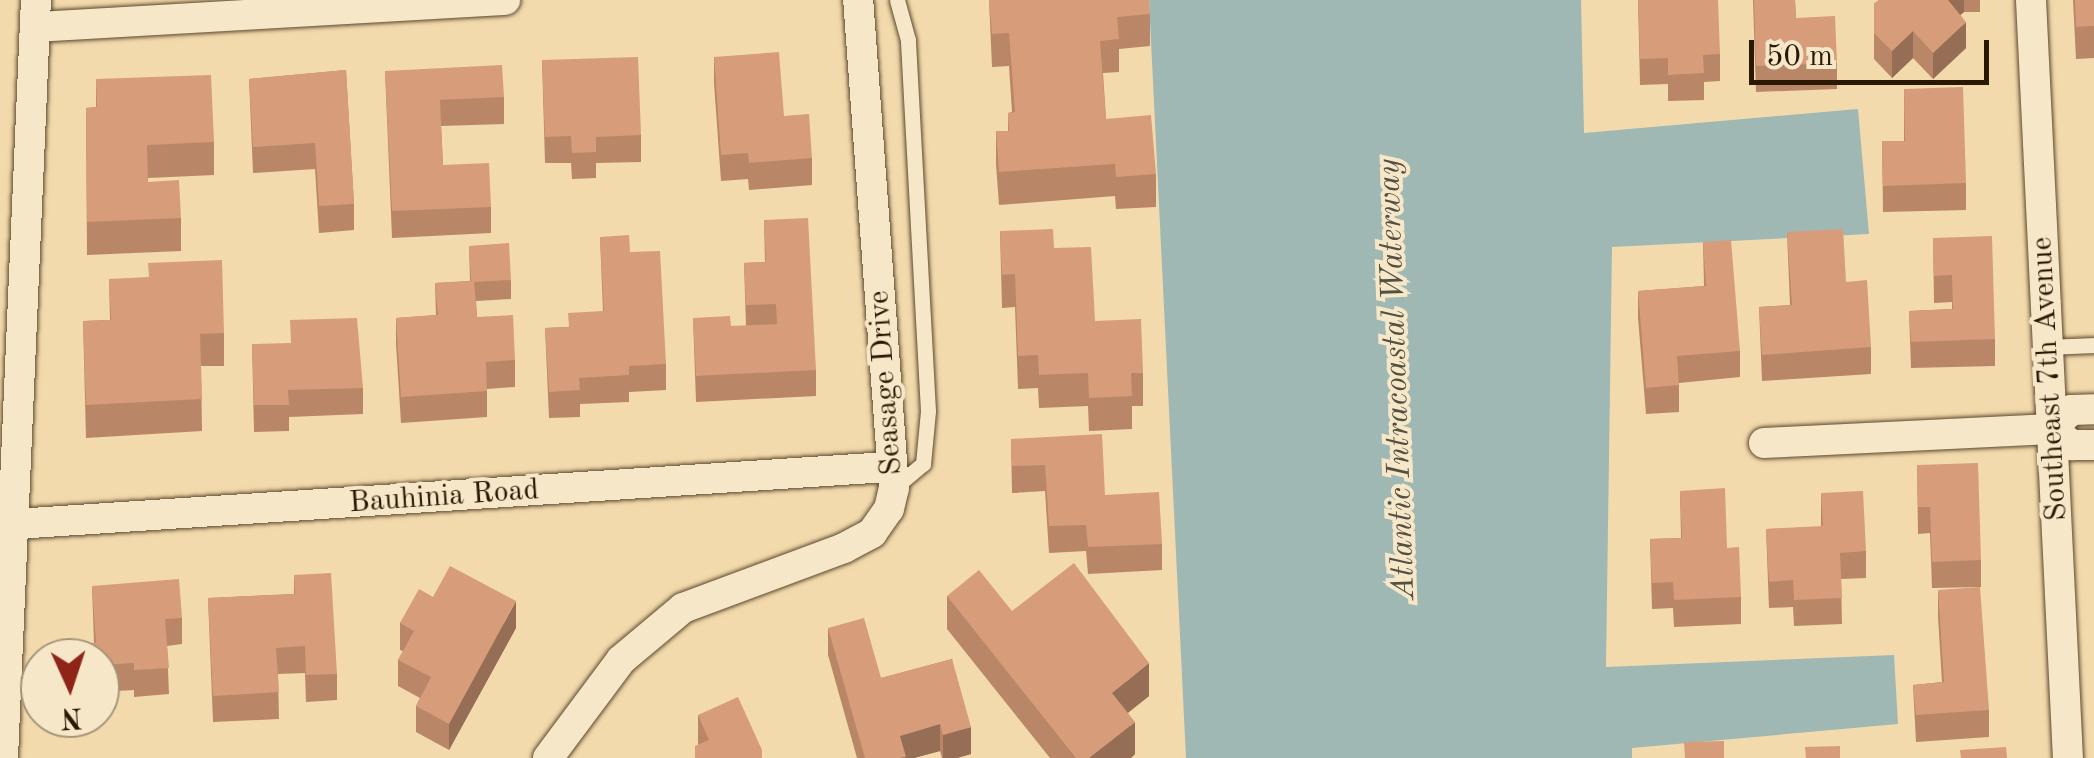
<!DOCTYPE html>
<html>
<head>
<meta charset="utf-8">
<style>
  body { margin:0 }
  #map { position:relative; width:2094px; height:758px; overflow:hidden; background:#f2daac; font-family:"Old Standard TT",serif }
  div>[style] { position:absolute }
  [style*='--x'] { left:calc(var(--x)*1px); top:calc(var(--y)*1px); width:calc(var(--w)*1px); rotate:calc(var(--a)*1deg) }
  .water>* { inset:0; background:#a0b8b4 }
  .roads { filter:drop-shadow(0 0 2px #5c482d) drop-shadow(0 0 2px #5c482d) }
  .lane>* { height:15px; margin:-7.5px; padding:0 7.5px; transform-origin:7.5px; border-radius:7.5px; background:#f7e7c9 }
  .street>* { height:30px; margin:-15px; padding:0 15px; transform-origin:15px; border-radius:15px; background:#f7e7c9 }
  .wall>* { inset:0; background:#b98668 }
  .shaded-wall>* { inset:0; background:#966d55 }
  .building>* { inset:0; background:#d79c79 }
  span { translate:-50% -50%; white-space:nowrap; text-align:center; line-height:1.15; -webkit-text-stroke:8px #f7e7c9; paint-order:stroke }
  .street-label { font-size:30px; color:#2a1803 }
  .water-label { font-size:32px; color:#535041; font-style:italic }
  .north { position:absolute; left:20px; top:638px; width:100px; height:100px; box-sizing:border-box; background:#f7e7c9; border:2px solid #a5947a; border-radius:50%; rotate:177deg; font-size:28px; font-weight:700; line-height:40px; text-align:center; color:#2a1803 }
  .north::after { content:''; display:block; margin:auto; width:35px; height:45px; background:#8f2418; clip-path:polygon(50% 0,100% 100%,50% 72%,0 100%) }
  .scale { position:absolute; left:1749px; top:40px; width:240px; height:45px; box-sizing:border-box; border:5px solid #2a1803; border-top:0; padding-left:12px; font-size:30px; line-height:35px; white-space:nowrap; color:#2a1803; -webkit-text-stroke:8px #f7e7c9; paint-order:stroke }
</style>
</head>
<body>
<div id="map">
  <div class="water">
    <i style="clip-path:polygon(1149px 0,1581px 0,1584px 133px,1858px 109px,1869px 234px,1612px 247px,1606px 667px,1894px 655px,1898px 724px,1632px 748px,1632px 758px,1186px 758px)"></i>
  </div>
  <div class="roads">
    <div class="lane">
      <i style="--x:2048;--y:347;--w:46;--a:-2.5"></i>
      <i style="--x:894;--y:488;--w:38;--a:-40"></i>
      <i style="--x:923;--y:464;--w:53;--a:-84.6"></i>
      <i style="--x:928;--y:411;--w:372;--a:-93.1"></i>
      <i style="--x:908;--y:40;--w:41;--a:-105.4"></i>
    </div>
    <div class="street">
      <i style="--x:2031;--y:0;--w:759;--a:87.21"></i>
      <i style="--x:36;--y:27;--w:470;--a:-3.3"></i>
      <i style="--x:2052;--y:429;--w:26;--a:39"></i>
      <i style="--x:2072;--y:445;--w:22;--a:0"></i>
      <i style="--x:1764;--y:443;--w:288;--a:-2.8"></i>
      <i style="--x:2052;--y:429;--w:27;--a:-45"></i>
      <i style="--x:2071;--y:410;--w:23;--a:-2"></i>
      <i style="--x:0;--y:525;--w:890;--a:-3.74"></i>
      <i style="--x:3;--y:758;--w:759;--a:-87.51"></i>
      <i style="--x:548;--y:758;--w:122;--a:-53.3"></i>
      <i style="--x:621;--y:660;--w:81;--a:-40"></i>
      <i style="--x:683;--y:608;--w:172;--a:-20.4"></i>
      <i style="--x:844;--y:548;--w:32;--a:-28"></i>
      <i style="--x:872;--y:533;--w:29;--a:-55"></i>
      <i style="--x:889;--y:509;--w:22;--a:-77"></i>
      <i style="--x:894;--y:488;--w:489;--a:-94.2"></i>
    </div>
  </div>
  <div class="wall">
    <i style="clip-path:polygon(989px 0,1150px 14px,1150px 46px,1119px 49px,1119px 72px,1103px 73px,1106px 119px,1156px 174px,1156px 207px,1116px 209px,1115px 196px,999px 205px,996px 164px,996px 131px,1008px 131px,1008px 113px,1012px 112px,1009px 66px,992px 67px)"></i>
    <i style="clip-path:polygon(1638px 0,1720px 54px,1720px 81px,1704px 82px,1704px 100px,1668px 101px,1668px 84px,1640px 85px)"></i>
    <i style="clip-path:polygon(1753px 0,1795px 0,1796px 18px,1837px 63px,1837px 89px,1756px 92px)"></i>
    <i style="clip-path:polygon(1879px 0,1980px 0,1980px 12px,1964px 12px,1960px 15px,1966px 48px,1933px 79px,1913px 58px,1892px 78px,1874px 59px,1874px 4px)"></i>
    <i style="clip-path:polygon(2073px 0,2094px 0,2094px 58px,2076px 59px)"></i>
    <i style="clip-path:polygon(714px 57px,784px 116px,812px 158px,812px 185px,749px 190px,748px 179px,721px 181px,714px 83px)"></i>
    <i style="clip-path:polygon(542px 60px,641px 135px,641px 162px,596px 163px,596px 178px,572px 179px,571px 163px,545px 163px)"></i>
    <i style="clip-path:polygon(346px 70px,354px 204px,354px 230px,319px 233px,315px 169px,253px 173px,249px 79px)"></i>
    <i style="clip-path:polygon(385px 71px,504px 97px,504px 124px,441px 126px,443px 165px,491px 207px,491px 233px,392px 238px)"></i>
    <i style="clip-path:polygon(96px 79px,214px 142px,214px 175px,148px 178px,148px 182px,181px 218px,181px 251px,87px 255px,86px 108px,96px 107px)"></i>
    <i style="clip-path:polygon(1904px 89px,1966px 183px,1966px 210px,1883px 212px,1882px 141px,1904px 141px)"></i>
    <i style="clip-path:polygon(764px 220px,816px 370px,816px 396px,696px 402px,693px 318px,731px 326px,746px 326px,744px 263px,765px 262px)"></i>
    <i style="clip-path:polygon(1000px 231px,1054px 248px,1095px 321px,1143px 373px,1143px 406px,1132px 406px,1132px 429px,1089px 431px,1088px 406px,1039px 408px,1038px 388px,1018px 389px,1015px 307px,1002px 308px)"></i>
    <i style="clip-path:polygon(1787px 232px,1846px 282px,1871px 347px,1871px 374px,1762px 381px,1759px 307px,1790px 305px)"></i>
    <i style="clip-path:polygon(600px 237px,630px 252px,666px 364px,666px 390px,629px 392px,629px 402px,580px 404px,580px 417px,549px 418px,545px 328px,568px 327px,603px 311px)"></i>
    <i style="clip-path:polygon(1933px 238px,1995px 339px,1995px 366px,1911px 368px,1909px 311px,1952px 309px,1952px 302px,1934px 303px)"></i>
    <i style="clip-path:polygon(1703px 242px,1740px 351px,1740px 377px,1679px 383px,1679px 412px,1646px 414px,1638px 318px,1638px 291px,1704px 286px)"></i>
    <i style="clip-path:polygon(469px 246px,511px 280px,511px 299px,476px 301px,477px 317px,515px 360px,515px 387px,487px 389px,487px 417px,401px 423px,396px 344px,396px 318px,436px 315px,435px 283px,470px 281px)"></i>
    <i style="clip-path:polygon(109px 279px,224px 333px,224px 366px,201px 366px,202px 431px,86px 438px,83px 321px,110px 320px)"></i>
    <i style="clip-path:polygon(252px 344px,363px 388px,363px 414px,289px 417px,289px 431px,254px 432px)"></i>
    <i style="clip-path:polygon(1011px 439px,1105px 495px,1162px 544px,1162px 570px,1088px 574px,1086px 551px,1049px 553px,1045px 491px,1012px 493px)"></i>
    <i style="clip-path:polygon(1917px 465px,1981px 560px,1981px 587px,1932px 588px,1930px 533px,1918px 534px)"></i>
    <i style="clip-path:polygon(1680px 491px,1727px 548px,1741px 597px,1741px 624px,1674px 627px,1673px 608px,1652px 609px,1650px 539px,1681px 538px)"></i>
    <i style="clip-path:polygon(1821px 493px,1866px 551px,1866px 578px,1841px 579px,1842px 624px,1794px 626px,1793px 607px,1769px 608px,1766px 529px,1821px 527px)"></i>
    <i style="clip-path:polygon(294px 575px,337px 674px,337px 700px,306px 702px,305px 673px,278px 674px,279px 719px,213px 722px,208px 598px,294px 594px)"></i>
    <i style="clip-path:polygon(92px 586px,182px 618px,182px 644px,167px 646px,169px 694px,134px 697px,134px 690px,100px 692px,100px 658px,74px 658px,74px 644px,94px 643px)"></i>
    <i style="clip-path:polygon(1938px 590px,1989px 710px,1989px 737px,1916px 742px,1913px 685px,1942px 682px,1938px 617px)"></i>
    <i style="clip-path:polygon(947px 596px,1012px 611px,1149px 696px,1128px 713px,1135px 754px,1131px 758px,1050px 758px,947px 629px)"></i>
    <i style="clip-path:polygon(433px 597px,516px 628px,449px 750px,416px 732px,416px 706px,420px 698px,398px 686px,398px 660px,403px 651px,400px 650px,400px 623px)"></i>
    <i style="clip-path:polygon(828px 628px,881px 678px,952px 659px,971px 754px,957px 758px,942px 758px,940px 751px,914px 758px,857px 758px,828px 655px)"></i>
    <i style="clip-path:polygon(698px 715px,762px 758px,698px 745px)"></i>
  </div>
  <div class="shaded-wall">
    <i style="clip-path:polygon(1948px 0,1964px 0,1964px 12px,1947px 27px)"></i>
    <i style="clip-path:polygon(1966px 22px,1966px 48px,1933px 79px,1933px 53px)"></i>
    <i style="clip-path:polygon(1913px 31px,1913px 58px,1892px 78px,1892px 51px)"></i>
    <i style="clip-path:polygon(516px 601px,516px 628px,449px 750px,449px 724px)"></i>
    <i style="clip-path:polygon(1149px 663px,1149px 696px,1112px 725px,1112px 693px)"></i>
    <i style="clip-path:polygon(1135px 722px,1135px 754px,1131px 758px,1089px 758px)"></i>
    <i style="clip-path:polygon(940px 724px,940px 751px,914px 758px,900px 758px,900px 736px)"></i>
    <i style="clip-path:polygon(971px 727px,971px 754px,957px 758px,943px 758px,943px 735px)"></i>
  </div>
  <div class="building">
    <i style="clip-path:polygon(989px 0,1149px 0,1150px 14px,1117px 17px,1119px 39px,1100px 41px,1106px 119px,1151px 115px,1156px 174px,1116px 177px,1115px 164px,999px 172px,996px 131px,1009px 131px,1008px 113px,1015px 112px,1009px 33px,992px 34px)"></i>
    <i style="clip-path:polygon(1638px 0,1718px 0,1720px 54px,1703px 55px,1704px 73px,1668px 75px,1668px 58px,1640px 59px)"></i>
    <i style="clip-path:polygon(1754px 0,1795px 0,1796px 18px,1835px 16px,1837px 63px,1756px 66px)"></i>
    <i style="clip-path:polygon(1879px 0,1948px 0,1966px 22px,1933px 53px,1913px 31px,1892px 51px,1874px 33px,1874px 4px)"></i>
    <i style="clip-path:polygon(2075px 0,2094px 0,2094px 26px,2076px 27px)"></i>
    <i style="clip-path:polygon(779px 52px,784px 116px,809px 114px,812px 158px,749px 163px,748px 153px,721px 155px,714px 57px)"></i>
    <i style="clip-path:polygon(638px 57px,641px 135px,596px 137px,596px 152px,572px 153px,571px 136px,545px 137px,542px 60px)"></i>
    <i style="clip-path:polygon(502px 65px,504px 97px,440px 100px,443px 165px,489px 163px,491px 207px,392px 211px,385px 71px)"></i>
    <i style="clip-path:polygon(346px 70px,354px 204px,319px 206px,315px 143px,253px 147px,249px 79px)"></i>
    <i style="clip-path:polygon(211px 75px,214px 142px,147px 145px,148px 182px,179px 180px,181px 218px,87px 222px,86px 108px,97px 107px,96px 79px)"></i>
    <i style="clip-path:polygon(1963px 87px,1966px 183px,1883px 186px,1882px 141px,1905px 141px,1904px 89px)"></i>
    <i style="clip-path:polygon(808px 218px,816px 370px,696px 376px,693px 318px,730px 316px,731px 326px,777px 324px,776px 304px,746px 305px,744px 263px,766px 262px,764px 220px)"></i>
    <i style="clip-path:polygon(1053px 229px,1054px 248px,1091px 247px,1095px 321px,1141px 319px,1143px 373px,1131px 373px,1132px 396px,1089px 398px,1088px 373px,1039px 375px,1038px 355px,1018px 356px,1015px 274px,1002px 275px,1000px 231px)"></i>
    <i style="clip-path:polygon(1843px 229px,1846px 282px,1867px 280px,1871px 347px,1762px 355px,1759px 307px,1792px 305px,1787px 232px)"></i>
    <i style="clip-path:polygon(629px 235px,630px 252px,660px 251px,666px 364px,629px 366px,629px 375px,579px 378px,580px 390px,549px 392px,545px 328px,569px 327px,568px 313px,604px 311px,600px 237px)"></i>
    <i style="clip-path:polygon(1992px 236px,1995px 339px,1911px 342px,1909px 311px,1953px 309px,1952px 275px,1934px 276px,1933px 238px)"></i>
    <i style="clip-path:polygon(1731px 240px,1740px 351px,1677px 356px,1679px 385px,1646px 388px,1638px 291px,1706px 286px,1703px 242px)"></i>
    <i style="clip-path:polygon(509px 243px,511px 280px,474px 282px,474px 281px,471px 281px,469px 246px)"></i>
    <i style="clip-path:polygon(222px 260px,224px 333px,200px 334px,202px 399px,86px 405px,83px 321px,111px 320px,109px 279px,149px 277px,148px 263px)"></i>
    <i style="clip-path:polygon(474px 281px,477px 317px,513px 315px,515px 360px,486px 362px,487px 391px,401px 397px,396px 318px,438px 315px,435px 283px)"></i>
    <i style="clip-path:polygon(357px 318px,363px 388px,288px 390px,289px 405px,254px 405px,252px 344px,291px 343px,290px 320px)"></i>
    <i style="clip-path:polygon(1102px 434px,1105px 495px,1159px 492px,1162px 544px,1088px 547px,1086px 525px,1049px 526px,1045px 465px,1012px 466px,1011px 439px)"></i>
    <i style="clip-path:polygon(1978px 463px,1981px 560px,1932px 562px,1930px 507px,1918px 507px,1917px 465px)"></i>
    <i style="clip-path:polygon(1725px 488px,1727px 548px,1739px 547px,1741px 597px,1674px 600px,1673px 582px,1652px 583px,1650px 539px,1682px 538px,1680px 491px)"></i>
    <i style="clip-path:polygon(1863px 491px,1866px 551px,1840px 553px,1842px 598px,1794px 600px,1793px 580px,1769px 582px,1766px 529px,1823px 526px,1821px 493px)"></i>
    <i style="clip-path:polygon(1074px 563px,1149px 663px,1112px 693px,1135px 722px,1089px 758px,1076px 758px,947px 596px,979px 570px,1012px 611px)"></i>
    <i style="clip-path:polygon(450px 566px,516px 601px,449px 724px,416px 706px,431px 677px,398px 660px,414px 631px,400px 623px,419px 589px,433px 597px)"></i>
    <i style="clip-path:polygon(331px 573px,337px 674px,306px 675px,305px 646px,276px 648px,279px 692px,213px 696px,208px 598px,295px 594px,294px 575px)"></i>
    <i style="clip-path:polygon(179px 579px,182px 618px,165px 619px,169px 668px,134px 670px,134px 663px,100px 665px,100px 658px,75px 658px,74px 644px,96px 643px,92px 586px)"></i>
    <i style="clip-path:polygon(1980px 587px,1989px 710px,1916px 715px,1913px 685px,1944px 682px,1938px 590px)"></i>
    <i style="clip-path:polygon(864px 618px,881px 678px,952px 659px,971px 727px,943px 735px,940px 724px,900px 736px,906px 757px,900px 758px,865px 758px,828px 628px)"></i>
    <i style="clip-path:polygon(738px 697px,762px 750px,762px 758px,695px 758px,695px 746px,709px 740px,698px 715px)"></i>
    <i style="clip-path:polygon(1724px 741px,1724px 758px,1685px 758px,1684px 742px)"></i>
    <i style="clip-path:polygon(1840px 746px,1840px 758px,1806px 758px,1805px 747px)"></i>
    <i style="clip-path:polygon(2006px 747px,2007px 758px,1961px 758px,1960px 750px)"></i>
  </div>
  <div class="street-label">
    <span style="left:2050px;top:379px;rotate:-93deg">Southeast 7th Avenue</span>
    <span style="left:886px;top:383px;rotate:-94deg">Seasage Drive</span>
    <span style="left:444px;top:497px;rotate:-4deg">Bauhinia Road</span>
  </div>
  <div class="water-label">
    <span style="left:1398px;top:379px;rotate:-92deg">Atlantic Intracoastal Waterway</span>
  </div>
  <div class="north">N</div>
  <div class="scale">50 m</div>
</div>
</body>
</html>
